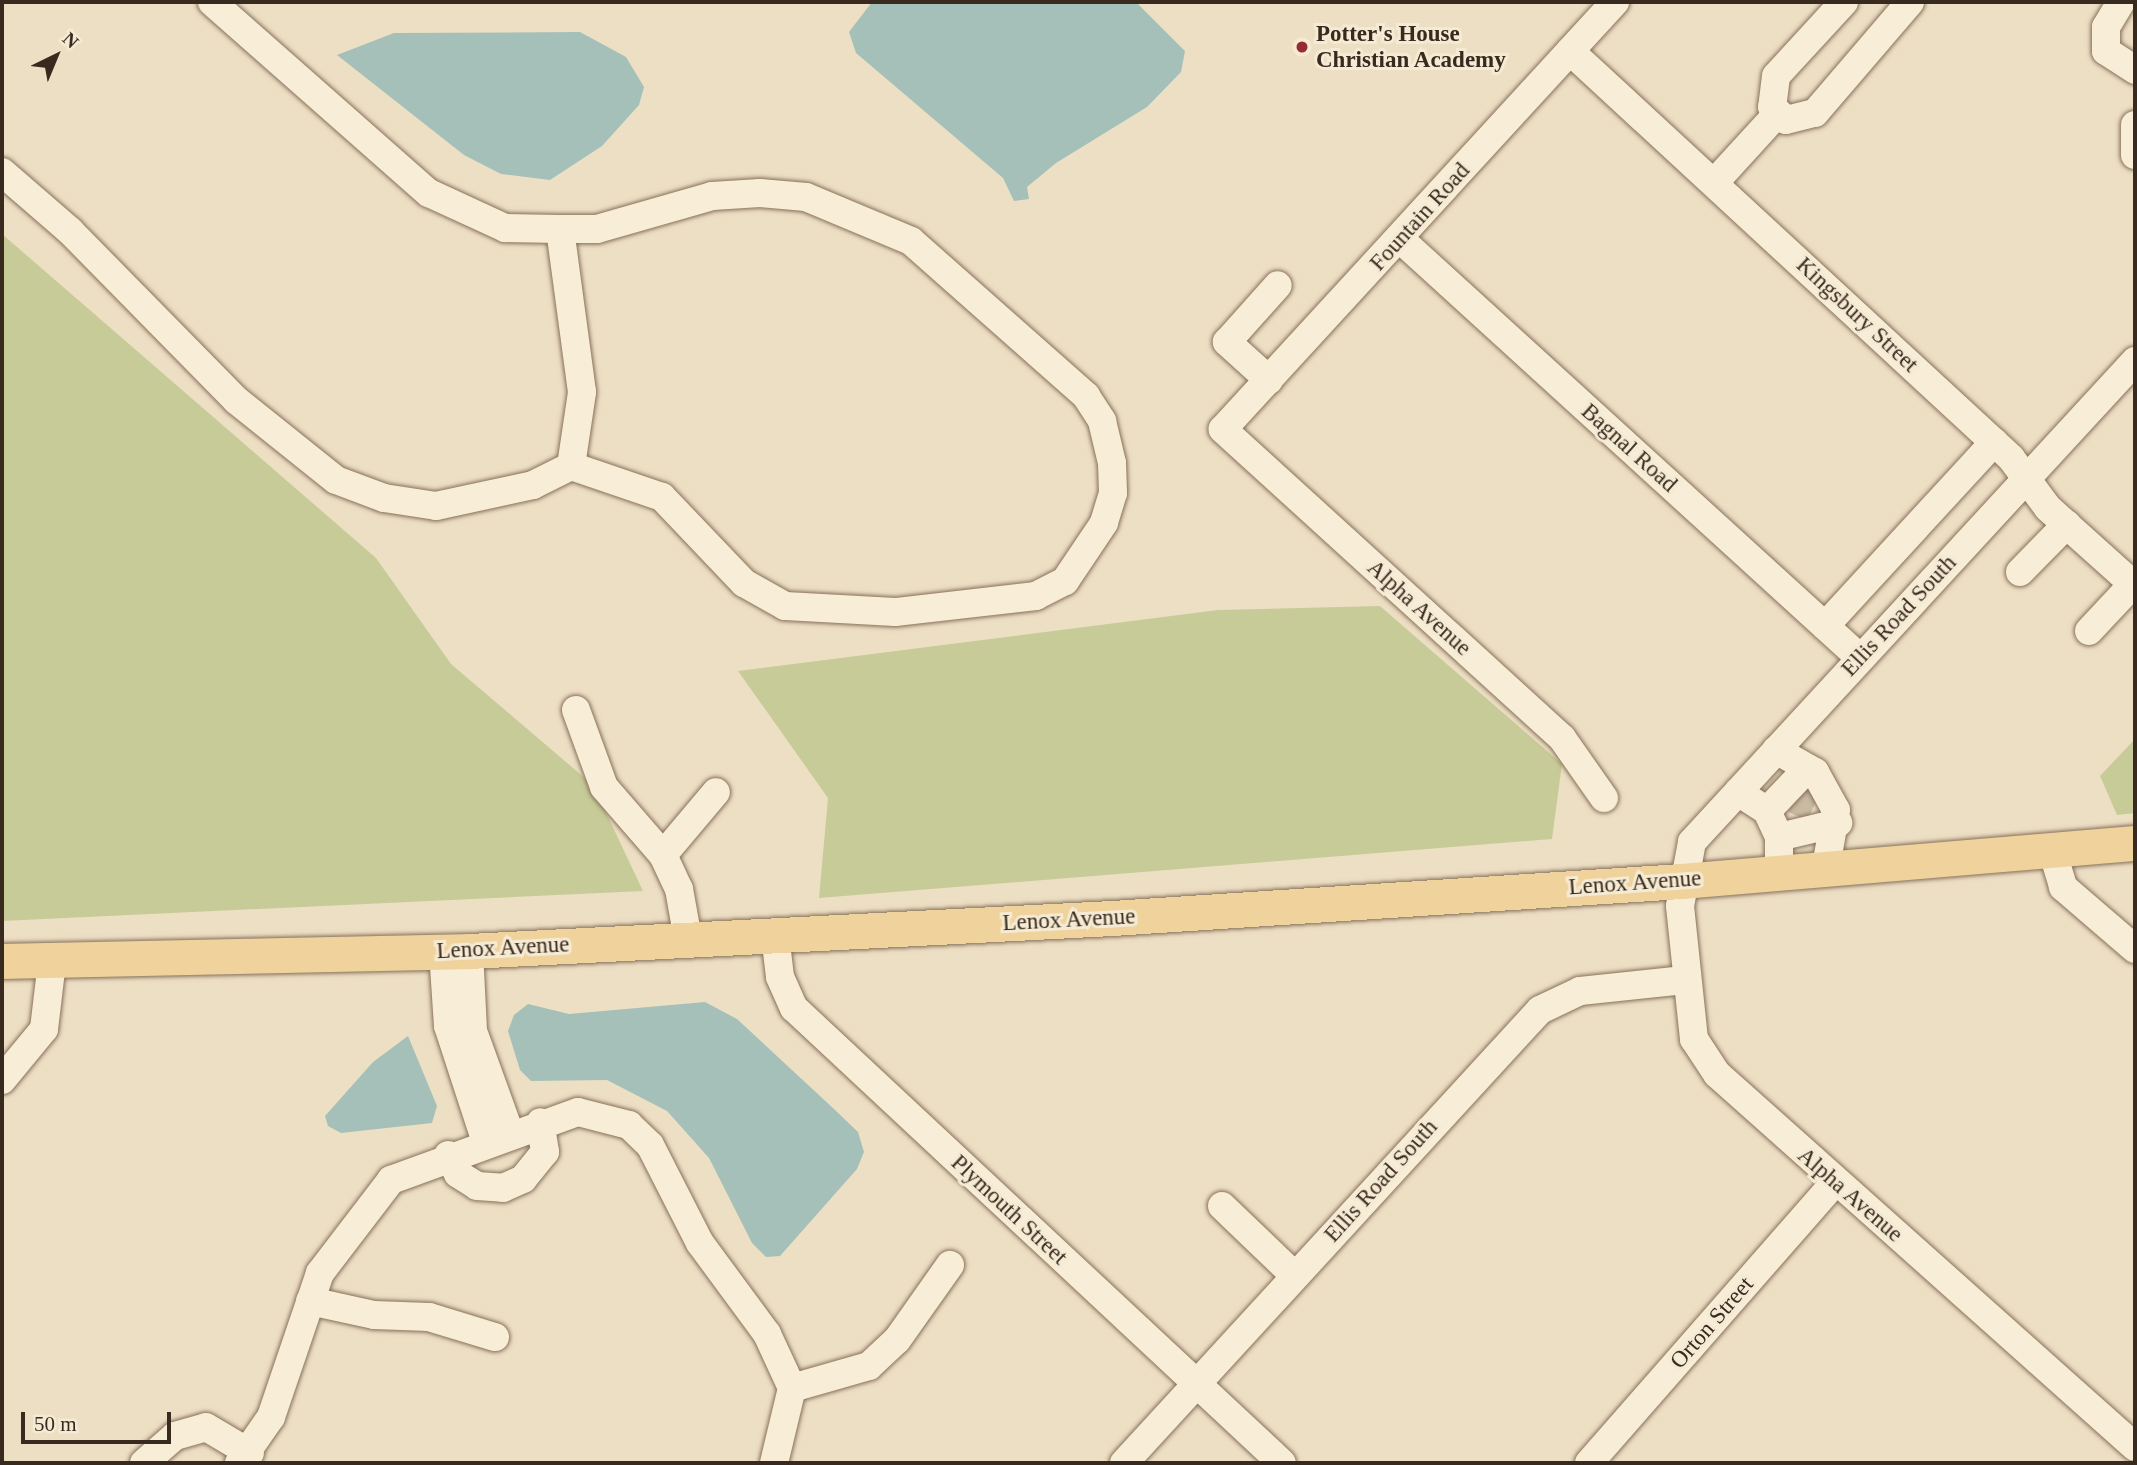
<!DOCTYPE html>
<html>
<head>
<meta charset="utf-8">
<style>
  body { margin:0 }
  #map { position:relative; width:2137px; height:1465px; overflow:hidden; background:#eddfc4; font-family:"Times New Roman",serif }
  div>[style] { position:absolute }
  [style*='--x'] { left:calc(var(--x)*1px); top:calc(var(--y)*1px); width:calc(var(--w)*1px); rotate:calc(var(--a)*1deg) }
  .green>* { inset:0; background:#c7cb98 }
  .water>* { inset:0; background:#a5c0b8 }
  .minor-tunnel>* { height:28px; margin-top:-14px; transform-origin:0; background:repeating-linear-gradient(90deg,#c9bba3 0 28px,transparent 0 42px) }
  .roads { filter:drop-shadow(0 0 2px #87715a) drop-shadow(0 0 2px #87715a) }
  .minor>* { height:28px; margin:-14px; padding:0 14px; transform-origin:14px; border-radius:14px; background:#f8edd7 }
  .major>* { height:35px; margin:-17.5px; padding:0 17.5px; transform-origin:17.5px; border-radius:17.5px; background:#f0d39c }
  .dots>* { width:19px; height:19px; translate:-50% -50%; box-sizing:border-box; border:4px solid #f5ead3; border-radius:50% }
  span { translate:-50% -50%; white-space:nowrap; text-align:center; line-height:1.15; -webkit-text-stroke:6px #f5ead3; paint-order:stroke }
  .poi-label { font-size:23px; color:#382a1e; font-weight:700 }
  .left { translate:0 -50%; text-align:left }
  .street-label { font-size:23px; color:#382a1e }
  .frame { position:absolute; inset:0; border:4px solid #382a1e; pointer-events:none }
  .north { position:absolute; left:21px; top:21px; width:70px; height:70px; -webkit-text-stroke:5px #f5ead3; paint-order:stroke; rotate:43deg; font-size:19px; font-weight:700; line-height:28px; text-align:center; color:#382a1e }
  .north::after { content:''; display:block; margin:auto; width:24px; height:32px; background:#382a1e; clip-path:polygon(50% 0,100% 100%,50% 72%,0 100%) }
  .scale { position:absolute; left:21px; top:1412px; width:150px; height:32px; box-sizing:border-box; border:4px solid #382a1e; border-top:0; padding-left:9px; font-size:21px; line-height:24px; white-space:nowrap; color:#382a1e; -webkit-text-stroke:5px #f5ead3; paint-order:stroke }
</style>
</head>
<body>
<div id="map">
  <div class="green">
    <i style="clip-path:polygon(2px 234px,376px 558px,451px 664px,593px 785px,643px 891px,2px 921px)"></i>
    <i style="clip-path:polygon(1380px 606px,1562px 764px,1552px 839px,819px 898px,828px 798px,738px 671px,1218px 610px)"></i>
    <i style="clip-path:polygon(2135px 739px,2135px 813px,2117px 815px,2100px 776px)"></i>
  </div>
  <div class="water">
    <i style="clip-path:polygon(872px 2px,1136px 2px,1185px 51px,1181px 72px,1147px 107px,1056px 163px,1027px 187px,1029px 199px,1014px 201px,1003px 178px,856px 53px,849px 32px)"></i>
    <i style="clip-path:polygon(580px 32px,626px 57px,644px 87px,639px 105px,602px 146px,550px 180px,501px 174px,464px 155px,337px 55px,394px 33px)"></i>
    <i style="clip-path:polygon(705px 1002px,737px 1019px,834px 1109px,858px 1132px,864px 1152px,857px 1169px,780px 1256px,766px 1257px,752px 1243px,709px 1158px,667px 1111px,607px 1080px,531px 1081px,520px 1070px,508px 1031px,514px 1015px,528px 1004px,569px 1014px)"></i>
    <i style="clip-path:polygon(408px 1036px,437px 1106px,432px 1123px,341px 1133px,328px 1126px,325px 1116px,373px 1062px)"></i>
  </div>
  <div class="minor-tunnel">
    <i style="--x:1794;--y:799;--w:21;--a:25"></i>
  </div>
  <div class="roads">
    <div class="minor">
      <i style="--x:212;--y:2;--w:289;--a:41.4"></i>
      <i style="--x:429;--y:193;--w:84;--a:24.7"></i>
      <i style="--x:505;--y:228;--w:55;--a:1"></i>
      <i style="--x:560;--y:229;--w:37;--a:0"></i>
      <i style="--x:597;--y:229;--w:120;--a:-16"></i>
      <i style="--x:712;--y:196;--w:48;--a:-3.6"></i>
      <i style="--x:760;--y:193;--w:46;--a:5"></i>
      <i style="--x:806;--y:197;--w:114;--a:22.7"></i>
      <i style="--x:911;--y:241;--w:234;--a:41.5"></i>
      <i style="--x:1086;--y:396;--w:30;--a:57"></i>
      <i style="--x:1102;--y:421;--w:43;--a:76.6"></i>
      <i style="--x:1112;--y:463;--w:30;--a:88"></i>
      <i style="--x:1113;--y:493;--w:31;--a:107"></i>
      <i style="--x:1104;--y:523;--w:70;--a:123.9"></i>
      <i style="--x:1065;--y:581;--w:33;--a:153"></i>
      <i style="--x:1036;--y:596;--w:142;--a:173.5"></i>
      <i style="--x:895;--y:612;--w:110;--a:-176.9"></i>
      <i style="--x:785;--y:606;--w:47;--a:-150.7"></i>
      <i style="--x:744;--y:583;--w:119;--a:-133.6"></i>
      <i style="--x:662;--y:497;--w:96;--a:-161.2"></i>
      <i style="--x:571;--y:466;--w:75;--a:-81.5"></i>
      <i style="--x:582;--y:392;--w:164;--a:-97.7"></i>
      <i style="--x:1844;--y:2;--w:100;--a:132.6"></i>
      <i style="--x:1776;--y:76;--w:31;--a:97"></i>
      <i style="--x:1772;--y:107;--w:19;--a:43"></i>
      <i style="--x:1786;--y:120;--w:30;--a:-14"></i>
      <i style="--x:1815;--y:113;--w:146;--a:-49.4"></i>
      <i style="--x:2121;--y:2;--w:29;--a:121"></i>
      <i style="--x:2106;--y:27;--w:24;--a:90"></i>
      <i style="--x:2106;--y:51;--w:35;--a:33"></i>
      <i style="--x:1570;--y:51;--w:600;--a:42.7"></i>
      <i style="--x:2011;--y:458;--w:62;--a:53.5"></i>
      <i style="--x:2048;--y:508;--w:117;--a:41.9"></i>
      <i style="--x:2135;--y:125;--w:30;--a:90"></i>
      <i style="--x:2;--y:172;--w:90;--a:40.9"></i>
      <i style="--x:70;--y:231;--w:237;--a:45.5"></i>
      <i style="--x:236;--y:400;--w:128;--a:38.7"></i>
      <i style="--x:336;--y:480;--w:51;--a:20.6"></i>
      <i style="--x:384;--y:498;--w:53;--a:8.7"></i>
      <i style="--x:436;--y:506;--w:99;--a:-12.2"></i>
      <i style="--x:533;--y:485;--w:42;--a:-26.6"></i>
      <i style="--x:1714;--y:183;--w:95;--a:-47.6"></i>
      <i style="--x:1400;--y:239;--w:621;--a:42.32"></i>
      <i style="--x:2135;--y:361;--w:654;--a:132.65"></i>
      <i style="--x:1692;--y:842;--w:65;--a:100.6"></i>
      <i style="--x:1680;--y:906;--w:134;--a:84"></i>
      <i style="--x:1694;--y:1039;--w:42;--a:56.7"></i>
      <i style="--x:1717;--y:1074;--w:560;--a:41.74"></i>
      <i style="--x:1269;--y:380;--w:57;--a:-137.9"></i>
      <i style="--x:1227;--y:342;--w:76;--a:-48.2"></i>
      <i style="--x:2020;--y:572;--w:67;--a:-45.6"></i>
      <i style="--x:1825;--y:626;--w:250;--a:-47.4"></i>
      <i style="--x:2089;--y:631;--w:64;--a:-46.9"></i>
      <i style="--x:576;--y:710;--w:82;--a:70"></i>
      <i style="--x:604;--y:787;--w:90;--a:49.1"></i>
      <i style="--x:663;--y:855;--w:38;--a:65"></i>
      <i style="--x:679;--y:889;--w:51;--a:79.8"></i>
      <i style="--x:1776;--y:750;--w:45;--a:29.4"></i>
      <i style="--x:1815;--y:772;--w:43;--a:61.1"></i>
      <i style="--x:1836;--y:810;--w:58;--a:100"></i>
      <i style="--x:1738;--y:792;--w:35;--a:33"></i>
      <i style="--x:1767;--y:811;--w:59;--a:-46.4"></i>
      <i style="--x:1604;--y:798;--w:73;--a:-125"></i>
      <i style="--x:1562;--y:738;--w:459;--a:-137.7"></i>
      <i style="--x:1223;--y:429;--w:580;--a:-47.45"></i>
      <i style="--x:1767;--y:811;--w:29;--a:65"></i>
      <i style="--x:1779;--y:837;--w:35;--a:90"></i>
      <i style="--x:1779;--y:837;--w:61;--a:-13.3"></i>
      <i style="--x:2052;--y:850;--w:39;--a:73"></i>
      <i style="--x:2063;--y:887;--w:95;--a:40.7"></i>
      <i style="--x:663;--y:855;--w:82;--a:-49.9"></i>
      <i style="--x:775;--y:935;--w:42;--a:83.2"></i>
      <i style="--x:780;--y:977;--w:34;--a:66"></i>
      <i style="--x:794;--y:1008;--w:667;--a:43"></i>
      <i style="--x:443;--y:951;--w:75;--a:86.2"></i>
      <i style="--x:448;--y:1026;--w:122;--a:71.9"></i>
      <i style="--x:469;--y:951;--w:80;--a:87.1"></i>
      <i style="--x:473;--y:1031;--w:109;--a:70.1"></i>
      <i style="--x:2;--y:1080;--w:66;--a:-50.5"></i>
      <i style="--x:44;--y:1029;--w:67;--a:-83.2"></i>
      <i style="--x:448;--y:1155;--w:21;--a:62"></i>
      <i style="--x:458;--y:1174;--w:22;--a:32"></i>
      <i style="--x:477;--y:1186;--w:26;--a:4"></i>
      <i style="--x:503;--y:1188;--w:22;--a:-24"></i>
      <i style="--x:523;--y:1179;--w:35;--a:-51"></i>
      <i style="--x:545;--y:1152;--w:30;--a:-99"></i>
      <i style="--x:1222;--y:1206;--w:101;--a:43.8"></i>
      <i style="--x:310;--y:1301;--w:66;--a:12.3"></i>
      <i style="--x:374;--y:1315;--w:55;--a:2.1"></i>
      <i style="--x:429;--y:1317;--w:69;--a:16.9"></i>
      <i style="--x:792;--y:1388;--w:80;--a:-15.9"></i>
      <i style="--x:869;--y:1366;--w:38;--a:-43"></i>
      <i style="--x:897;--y:1340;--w:92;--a:-54.8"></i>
      <i style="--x:144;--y:1463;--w:41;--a:-41.1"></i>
      <i style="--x:175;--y:1436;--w:32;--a:-16"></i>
      <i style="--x:206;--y:1427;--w:51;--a:30.6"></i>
      <i style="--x:239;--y:1463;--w:56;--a:-55.2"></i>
      <i style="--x:271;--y:1417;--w:152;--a:-71.2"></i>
      <i style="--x:320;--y:1273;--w:117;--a:-52.6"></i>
      <i style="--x:391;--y:1180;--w:199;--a:-20"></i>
      <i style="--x:578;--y:1112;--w:53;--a:14.3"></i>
      <i style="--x:629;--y:1125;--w:29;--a:44"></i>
      <i style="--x:650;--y:1145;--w:110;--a:63"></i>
      <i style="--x:700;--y:1243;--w:113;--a:53.6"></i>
      <i style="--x:767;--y:1334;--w:60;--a:65.2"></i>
      <i style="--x:792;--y:1388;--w:77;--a:103.5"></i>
      <i style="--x:1124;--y:1463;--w:615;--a:-47.44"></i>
      <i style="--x:1540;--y:1010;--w:44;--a:-25.4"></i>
      <i style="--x:1580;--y:991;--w:105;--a:-6"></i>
      <i style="--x:1589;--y:1463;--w:373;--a:-48.8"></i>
    </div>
    <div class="major">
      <i style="--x:2;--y:961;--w:467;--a:-1.2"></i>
      <i style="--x:469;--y:951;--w:644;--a:-2.94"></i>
      <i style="--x:1112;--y:918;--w:570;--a:-3.72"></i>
      <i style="--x:1681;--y:881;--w:456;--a:-4.8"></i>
    </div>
  </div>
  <div class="dots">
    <i style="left:1302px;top:47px;background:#962b30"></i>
  </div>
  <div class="poi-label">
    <span class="left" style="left:1316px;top:47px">Potter's House<br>Christian Academy</span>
  </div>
  <div class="street-label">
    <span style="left:1420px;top:217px;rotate:-48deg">Fountain Road</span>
    <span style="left:1857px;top:315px;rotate:43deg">Kingsbury Street</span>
    <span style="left:1629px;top:448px;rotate:42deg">Bagnal Road</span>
    <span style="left:1419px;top:608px;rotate:42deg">Alpha Avenue</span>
    <span style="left:1899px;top:616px;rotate:-47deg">Ellis Road South</span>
    <span style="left:1635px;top:883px;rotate:-4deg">Lenox Avenue</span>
    <span style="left:1069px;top:920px;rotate:-3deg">Lenox Avenue</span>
    <span style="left:503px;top:948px;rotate:-3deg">Lenox Avenue</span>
    <span style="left:1381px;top:1181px;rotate:-48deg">Ellis Road South</span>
    <span style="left:1850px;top:1195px;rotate:41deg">Alpha Avenue</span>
    <span style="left:1009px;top:1210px;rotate:43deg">Plymouth Street</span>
    <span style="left:1712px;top:1323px;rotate:-49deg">Orton Street</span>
  </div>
  <div class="frame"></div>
  <div class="north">N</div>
  <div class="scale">50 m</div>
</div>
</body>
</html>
